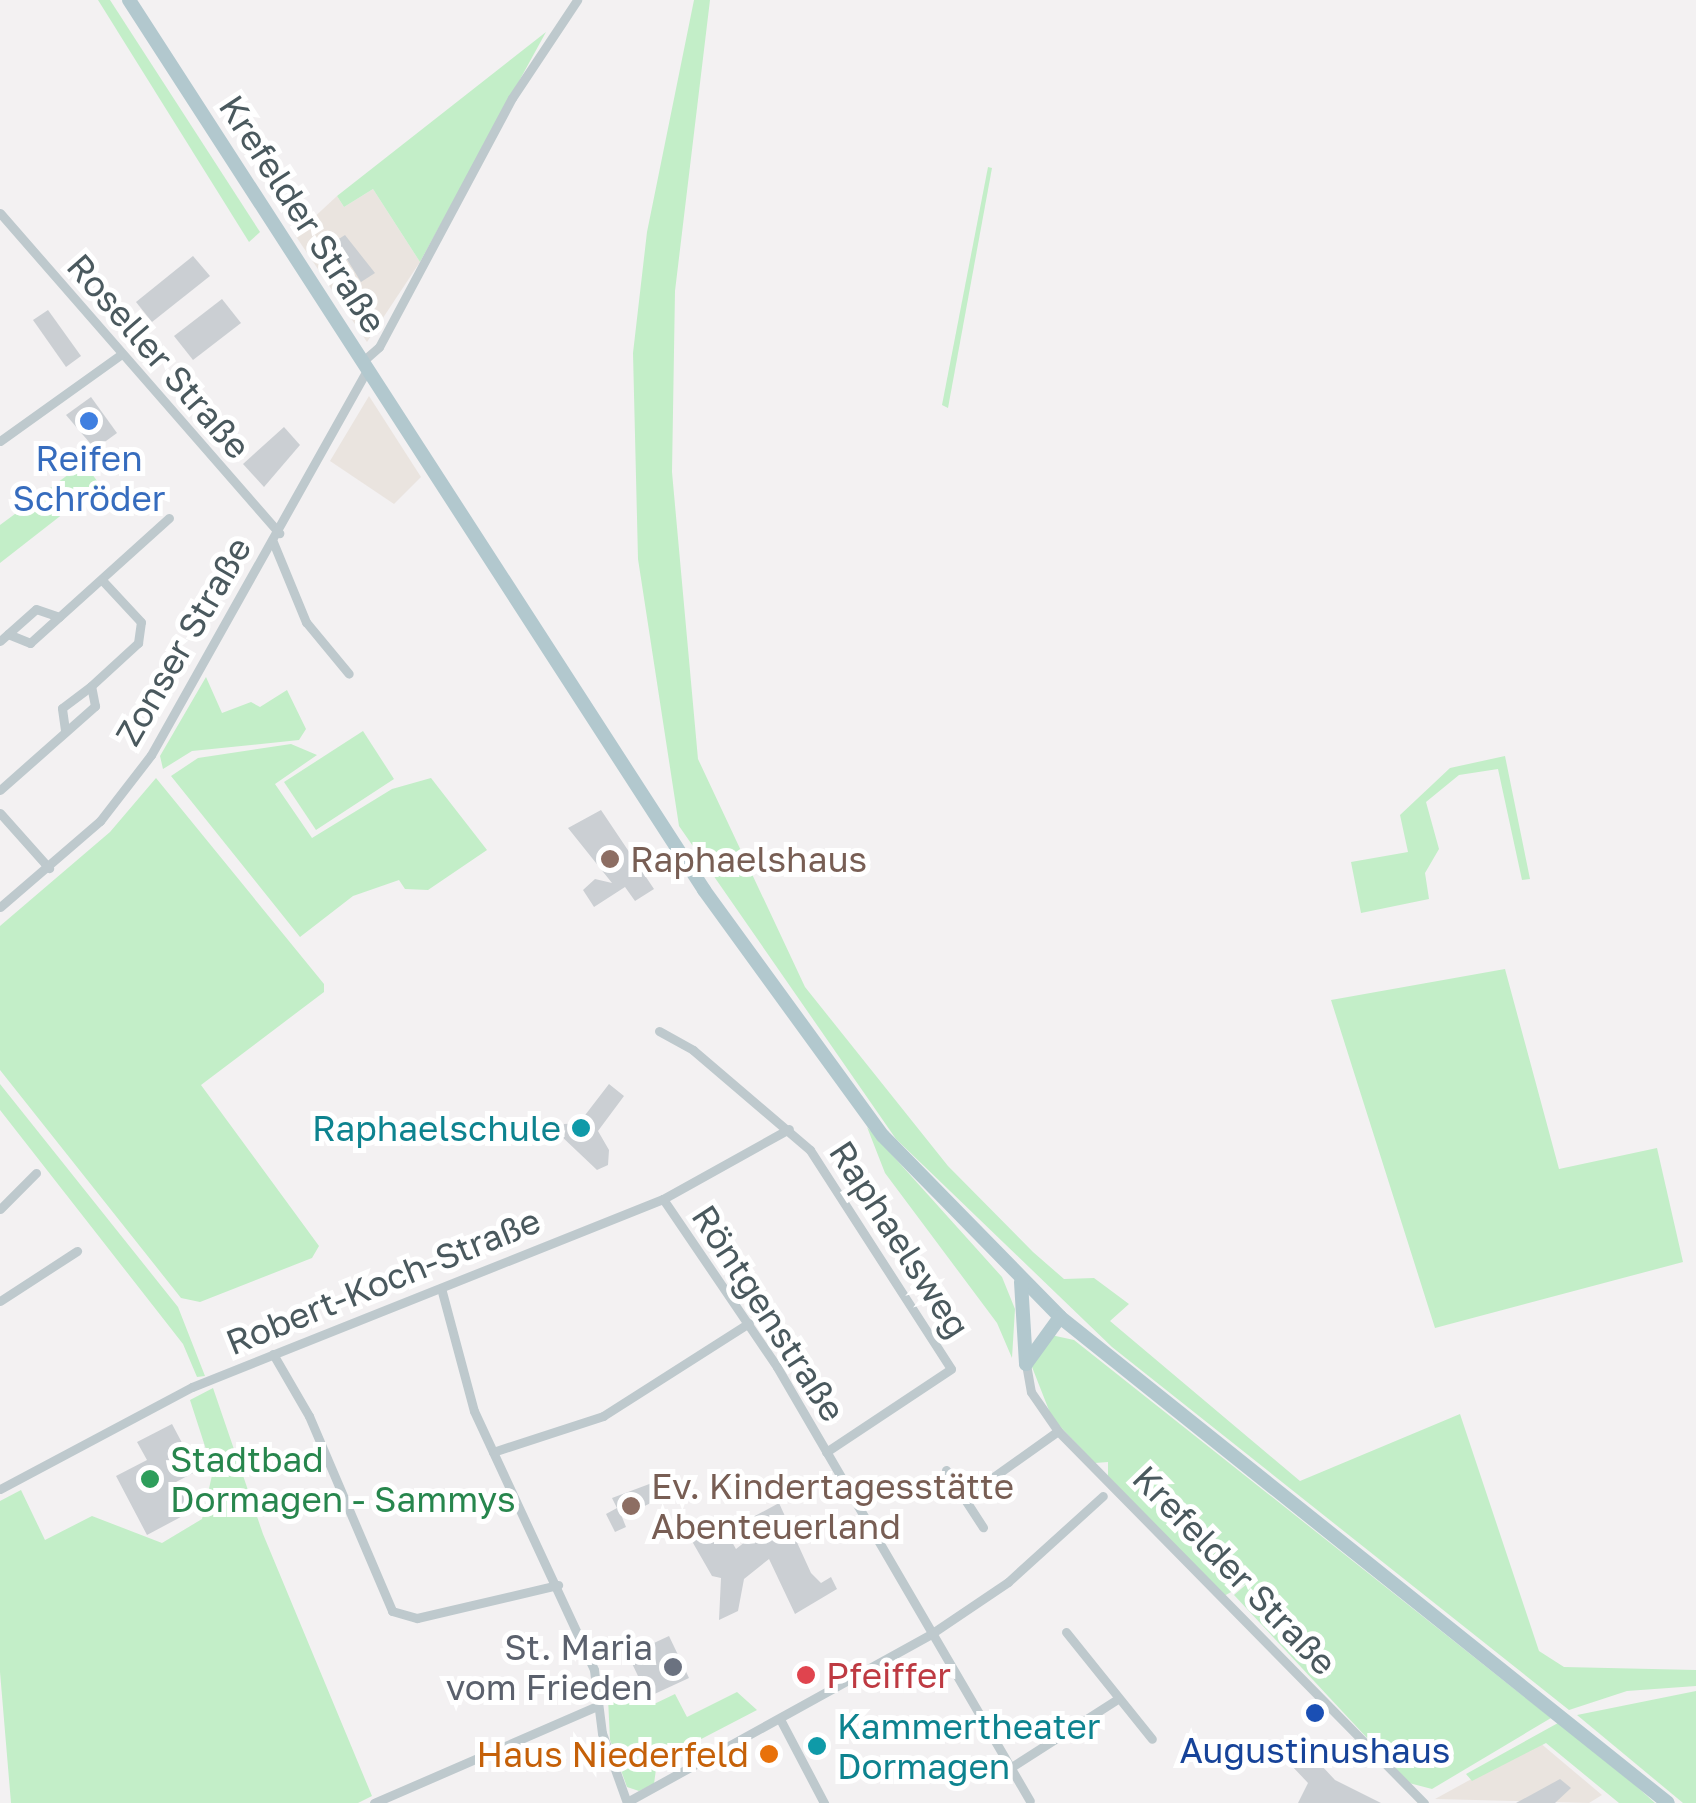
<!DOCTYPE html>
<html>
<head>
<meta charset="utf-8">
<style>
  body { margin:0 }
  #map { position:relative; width:1696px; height:1803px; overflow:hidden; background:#f3f1f2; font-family:"Golos Text",sans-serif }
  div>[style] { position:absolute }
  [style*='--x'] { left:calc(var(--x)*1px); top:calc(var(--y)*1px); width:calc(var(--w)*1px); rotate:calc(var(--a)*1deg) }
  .commercial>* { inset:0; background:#eae4df }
  .green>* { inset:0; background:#c3eec8 }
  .building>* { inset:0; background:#cbcfd3 }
  .minor>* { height:9px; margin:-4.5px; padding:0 4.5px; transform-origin:4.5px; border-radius:4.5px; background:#bec9cd }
  .primary>* { height:14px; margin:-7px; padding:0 7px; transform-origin:7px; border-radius:7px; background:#b2c8ce }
  .dots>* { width:28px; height:28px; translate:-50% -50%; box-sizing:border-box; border:5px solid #fff; border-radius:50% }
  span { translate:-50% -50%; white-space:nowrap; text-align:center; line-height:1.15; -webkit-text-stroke:10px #fff; paint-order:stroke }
  .street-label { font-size:35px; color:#4a595e }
  .shop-label { font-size:35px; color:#366cbe }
  .education-label { font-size:35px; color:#785e54 }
  .left { translate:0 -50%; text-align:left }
  .culture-label { font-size:35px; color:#0d838f }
  .right { translate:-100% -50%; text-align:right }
  .leisure-label { font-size:35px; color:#27864d }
  .worship-label { font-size:35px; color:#5b616d }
  .health-label { font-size:35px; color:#be3a42 }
  .transit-label { font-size:35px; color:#164399 }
  .food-label { font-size:35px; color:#c56008 }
</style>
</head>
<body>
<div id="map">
  <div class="commercial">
    <i style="clip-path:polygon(373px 189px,420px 262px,367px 342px,295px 235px,337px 196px,344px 207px)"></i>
    <i style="clip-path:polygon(369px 396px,421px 477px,394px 504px,330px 461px)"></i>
    <i style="clip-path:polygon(1539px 1742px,1602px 1795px,1589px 1803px,1435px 1799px)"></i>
  </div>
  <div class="green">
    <i style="clip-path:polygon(98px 0,110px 0,260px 232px,249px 242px)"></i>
    <i style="clip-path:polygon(694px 0,710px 0,675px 291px,672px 472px,698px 759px,805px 987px,948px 1166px,1033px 1252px,1064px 1279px,1094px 1278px,1129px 1304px,1110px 1321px,1300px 1481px,1460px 1414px,1539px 1651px,1564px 1667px,1696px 1670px,1696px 1686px,1627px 1691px,1569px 1710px,1112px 1347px,896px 1139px,679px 826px,638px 559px,633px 353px,647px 232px)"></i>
    <i style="clip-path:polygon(546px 32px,420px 262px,373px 189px,344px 207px,337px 196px)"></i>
    <i style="clip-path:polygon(988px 167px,992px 168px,948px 408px,942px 405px)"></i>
    <i style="clip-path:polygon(84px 463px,100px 485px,0 563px,0 525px)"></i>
    <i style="clip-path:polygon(206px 677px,222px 713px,251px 702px,260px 707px,287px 690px,306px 729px,299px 740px,192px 751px,163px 769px,160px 756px)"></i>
    <i style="clip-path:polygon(363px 731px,394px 779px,316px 830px,284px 782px)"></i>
    <i style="clip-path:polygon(291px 744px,317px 755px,275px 784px,312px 838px,392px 789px,431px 778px,487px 850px,428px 890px,405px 889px,399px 880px,353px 896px,300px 937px,171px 776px,198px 758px)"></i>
    <i style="clip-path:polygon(1505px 756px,1530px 879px,1522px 880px,1498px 769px,1459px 775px,1426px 802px,1439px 849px,1425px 873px,1429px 899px,1361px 913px,1351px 862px,1408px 852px,1400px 815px,1450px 768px)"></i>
    <i style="clip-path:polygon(156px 778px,324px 984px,324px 992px,201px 1085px,319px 1246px,312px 1258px,200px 1302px,181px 1298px,0 1070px,0 926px,110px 832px)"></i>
    <i style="clip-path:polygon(1505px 969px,1559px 1169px,1657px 1148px,1683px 1262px,1435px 1328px,1331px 1000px)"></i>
    <i style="clip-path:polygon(0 1084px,178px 1307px,205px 1376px,197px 1377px,183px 1344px,0 1110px)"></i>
    <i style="clip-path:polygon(867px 1127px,1002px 1277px,1015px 1309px,1012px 1358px,997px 1323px,885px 1173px)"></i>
    <i style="clip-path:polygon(1051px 1335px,1074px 1340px,1551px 1718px,1432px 1789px,1409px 1783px,1234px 1595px,1249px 1582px,1224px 1596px,1108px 1476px,1108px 1462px,1095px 1463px,1052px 1418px,1032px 1367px)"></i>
    <i style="clip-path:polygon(213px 1388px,263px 1534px,372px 1796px,358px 1803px,11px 1803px,0 1672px,0 1501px,21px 1490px,45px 1540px,92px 1516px,162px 1543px,202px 1519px,213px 1471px,190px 1400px)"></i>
    <i style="clip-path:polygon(633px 1688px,652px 1705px,675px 1694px,687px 1717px,737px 1692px,757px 1710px,657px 1762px,654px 1784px,639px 1791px,627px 1787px,610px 1740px,608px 1698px)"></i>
    <i style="clip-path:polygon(1696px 1691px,1696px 1803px,1683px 1803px,1577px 1715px)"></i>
    <i style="clip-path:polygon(1558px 1723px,1635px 1785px,1655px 1803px,1619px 1803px,1546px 1743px,1472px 1781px,1466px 1774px)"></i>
  </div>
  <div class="building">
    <i style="clip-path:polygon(345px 235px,375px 273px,361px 282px,340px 248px,328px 256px,323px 249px)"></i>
    <i style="clip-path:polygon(193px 256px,210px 276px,152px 322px,136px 302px)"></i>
    <i style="clip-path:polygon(222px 299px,241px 323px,193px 360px,174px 336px)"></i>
    <i style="clip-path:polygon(48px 310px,81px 356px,66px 367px,33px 320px)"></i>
    <i style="clip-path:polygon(91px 397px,117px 433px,95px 449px,66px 415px)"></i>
    <i style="clip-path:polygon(284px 427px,300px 445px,264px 487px,243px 464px)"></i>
    <i style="clip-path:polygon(601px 810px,654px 889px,635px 901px,625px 887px,594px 907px,583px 890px,595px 879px,612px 883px,568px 828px)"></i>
    <i style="clip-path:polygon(609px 1084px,624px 1096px,598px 1131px,609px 1150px,608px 1165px,597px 1170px,559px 1134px,564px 1124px,579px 1123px)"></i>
    <i style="clip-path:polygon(172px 1424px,197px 1471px,176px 1482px,192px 1511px,147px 1535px,116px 1476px,147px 1460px,137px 1442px)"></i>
    <i style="clip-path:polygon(652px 1483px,659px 1499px,622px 1517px,626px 1527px,615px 1532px,606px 1514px,617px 1508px,612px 1498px)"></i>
    <i style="clip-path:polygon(779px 1503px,811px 1573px,821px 1583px,831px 1577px,837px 1589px,795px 1614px,769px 1559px,744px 1579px,738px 1611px,719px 1620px,721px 1578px,712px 1576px,689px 1536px,719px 1519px,736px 1549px,760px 1530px,753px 1517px)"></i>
    <i style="clip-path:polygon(669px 1636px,689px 1678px,648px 1697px,628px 1655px)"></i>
    <i style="clip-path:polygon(1307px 1750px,1335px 1780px,1381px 1803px,1298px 1803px,1308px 1783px,1291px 1765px)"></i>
    <i style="clip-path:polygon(1560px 1779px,1571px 1788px,1555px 1803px,1516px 1803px)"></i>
  </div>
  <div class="minor">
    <i style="--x:0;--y:213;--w:425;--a:48.9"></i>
    <i style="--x:363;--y:361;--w:21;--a:-41"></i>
    <i style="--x:379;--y:347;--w:282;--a:-61.9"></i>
    <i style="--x:512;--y:98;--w:118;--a:-56.4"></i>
    <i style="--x:0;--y:441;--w:148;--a:-35.6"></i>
    <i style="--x:273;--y:542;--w:87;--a:67.6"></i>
    <i style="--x:306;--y:622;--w:67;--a:50.4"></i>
    <i style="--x:8;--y:634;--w:24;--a:22"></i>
    <i style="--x:30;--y:643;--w:39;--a:-42"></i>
    <i style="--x:0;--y:641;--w:48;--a:-41.6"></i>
    <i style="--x:36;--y:609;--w:24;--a:19"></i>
    <i style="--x:59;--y:617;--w:148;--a:-42"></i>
    <i style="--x:65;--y:730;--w:22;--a:-98"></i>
    <i style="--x:62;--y:708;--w:36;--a:-37"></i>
    <i style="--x:0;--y:790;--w:127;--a:-41.5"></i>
    <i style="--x:95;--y:706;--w:20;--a:-101"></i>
    <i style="--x:91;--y:686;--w:64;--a:-42.5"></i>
    <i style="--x:138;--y:643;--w:21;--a:-82"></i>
    <i style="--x:141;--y:622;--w:57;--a:-132.9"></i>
    <i style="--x:0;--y:813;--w:74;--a:48.3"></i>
    <i style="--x:0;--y:907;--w:132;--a:-40.7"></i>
    <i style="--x:100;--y:821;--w:83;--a:-52.3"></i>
    <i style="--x:151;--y:755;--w:441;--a:-60.7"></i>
    <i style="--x:659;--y:1031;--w:39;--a:29"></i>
    <i style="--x:693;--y:1050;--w:154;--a:40.5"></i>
    <i style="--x:810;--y:1150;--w:260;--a:57.2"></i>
    <i style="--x:951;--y:1369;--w:150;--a:146.4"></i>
    <i style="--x:663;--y:1199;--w:203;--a:55.8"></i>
    <i style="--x:777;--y:1367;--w:502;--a:59.76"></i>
    <i style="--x:0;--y:1209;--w:51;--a:-45"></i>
    <i style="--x:441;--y:1288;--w:127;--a:75"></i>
    <i style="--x:474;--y:1411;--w:285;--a:65.1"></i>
    <i style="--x:594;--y:1670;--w:64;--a:82.8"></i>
    <i style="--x:602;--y:1733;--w:74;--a:70.3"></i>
    <i style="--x:0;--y:1301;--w:92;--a:-33"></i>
    <i style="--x:273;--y:1354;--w:72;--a:59.9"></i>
    <i style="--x:309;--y:1416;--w:212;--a:66.9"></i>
    <i style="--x:392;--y:1611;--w:26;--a:16"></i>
    <i style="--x:417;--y:1618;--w:145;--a:-13.2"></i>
    <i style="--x:1026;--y:1364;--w:28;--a:80"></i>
    <i style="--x:1031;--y:1392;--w:47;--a:55.3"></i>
    <i style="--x:1058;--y:1431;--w:522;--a:45.47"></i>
    <i style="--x:493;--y:1452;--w:116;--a:-18.1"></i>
    <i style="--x:603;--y:1416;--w:173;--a:-32.5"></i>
    <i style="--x:946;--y:1470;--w:33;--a:57"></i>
    <i style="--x:964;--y:1498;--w:115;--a:-35.5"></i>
    <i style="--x:0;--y:1489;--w:217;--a:-28"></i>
    <i style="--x:192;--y:1387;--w:507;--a:-21.76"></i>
    <i style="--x:663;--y:1199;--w:144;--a:-29.1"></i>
    <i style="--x:964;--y:1498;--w:35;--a:57"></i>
    <i style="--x:1066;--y:1632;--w:137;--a:51.2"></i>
    <i style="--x:781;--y:1721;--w:93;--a:62.3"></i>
    <i style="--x:1010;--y:1768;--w:126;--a:-32.7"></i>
    <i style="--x:627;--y:1802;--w:347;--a:-28.9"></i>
    <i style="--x:931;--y:1634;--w:93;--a:-34"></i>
    <i style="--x:1008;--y:1582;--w:128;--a:-42.2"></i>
    <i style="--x:374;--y:1803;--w:243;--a:-23.5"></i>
  </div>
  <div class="primary">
    <i style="--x:129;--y:0;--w:1060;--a:57.13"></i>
    <i style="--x:704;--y:890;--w:304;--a:54"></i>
    <i style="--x:883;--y:1136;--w:253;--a:45.6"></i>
    <i style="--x:1060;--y:1317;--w:778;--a:38.64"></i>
    <i style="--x:1021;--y:1282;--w:82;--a:86.5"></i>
    <i style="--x:1026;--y:1364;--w:58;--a:-54.1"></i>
  </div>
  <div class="dots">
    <i style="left:89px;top:421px;background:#3f7fe0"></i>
    <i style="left:610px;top:859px;background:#8d6e63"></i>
    <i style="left:581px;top:1128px;background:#0f9aa8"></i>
    <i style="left:150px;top:1479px;background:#2e9e5b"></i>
    <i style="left:631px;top:1506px;background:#8d6e63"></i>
    <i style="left:673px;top:1667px;background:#6b7280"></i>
    <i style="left:806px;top:1675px;background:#e0444e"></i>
    <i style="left:1315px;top:1713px;background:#1a4fb4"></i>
    <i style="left:817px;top:1746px;background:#0f9aa8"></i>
    <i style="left:769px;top:1754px;background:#e8710a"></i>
  </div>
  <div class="street-label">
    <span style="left:303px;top:214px;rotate:57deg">Krefelder Straße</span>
    <span style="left:159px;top:356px;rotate:49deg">Roseller Straße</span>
    <span style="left:183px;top:641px;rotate:-60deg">Zonser Straße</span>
    <span style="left:900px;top:1239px;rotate:57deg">Raphaelsweg</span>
    <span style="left:383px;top:1281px;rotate:-22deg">Robert-Koch-Straße</span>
    <span style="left:769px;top:1313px;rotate:57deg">Röntgenstraße</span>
    <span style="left:1235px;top:1570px;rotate:46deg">Krefelder Straße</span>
  </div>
  <div class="shop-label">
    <span style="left:89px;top:478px">Reifen<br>Schröder</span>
  </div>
  <div class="education-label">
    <span class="left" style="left:630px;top:859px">Raphaelshaus</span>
    <span class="left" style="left:651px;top:1506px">Ev. Kindertagesstätte<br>Abenteuerland</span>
  </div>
  <div class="culture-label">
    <span class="right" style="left:561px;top:1128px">Raphaelschule</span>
    <span class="left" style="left:837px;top:1746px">Kammertheater<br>Dormagen</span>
  </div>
  <div class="leisure-label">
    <span class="left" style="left:170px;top:1479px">Stadtbad<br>Dormagen - Sammys</span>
  </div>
  <div class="worship-label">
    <span class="right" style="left:653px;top:1667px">St. Maria<br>vom Frieden</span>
  </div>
  <div class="health-label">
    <span class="left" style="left:826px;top:1675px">Pfeiffer</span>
  </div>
  <div class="transit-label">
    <span style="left:1315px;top:1750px">Augustinushaus</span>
  </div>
  <div class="food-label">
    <span class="right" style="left:749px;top:1754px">Haus Niederfeld</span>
  </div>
</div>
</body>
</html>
